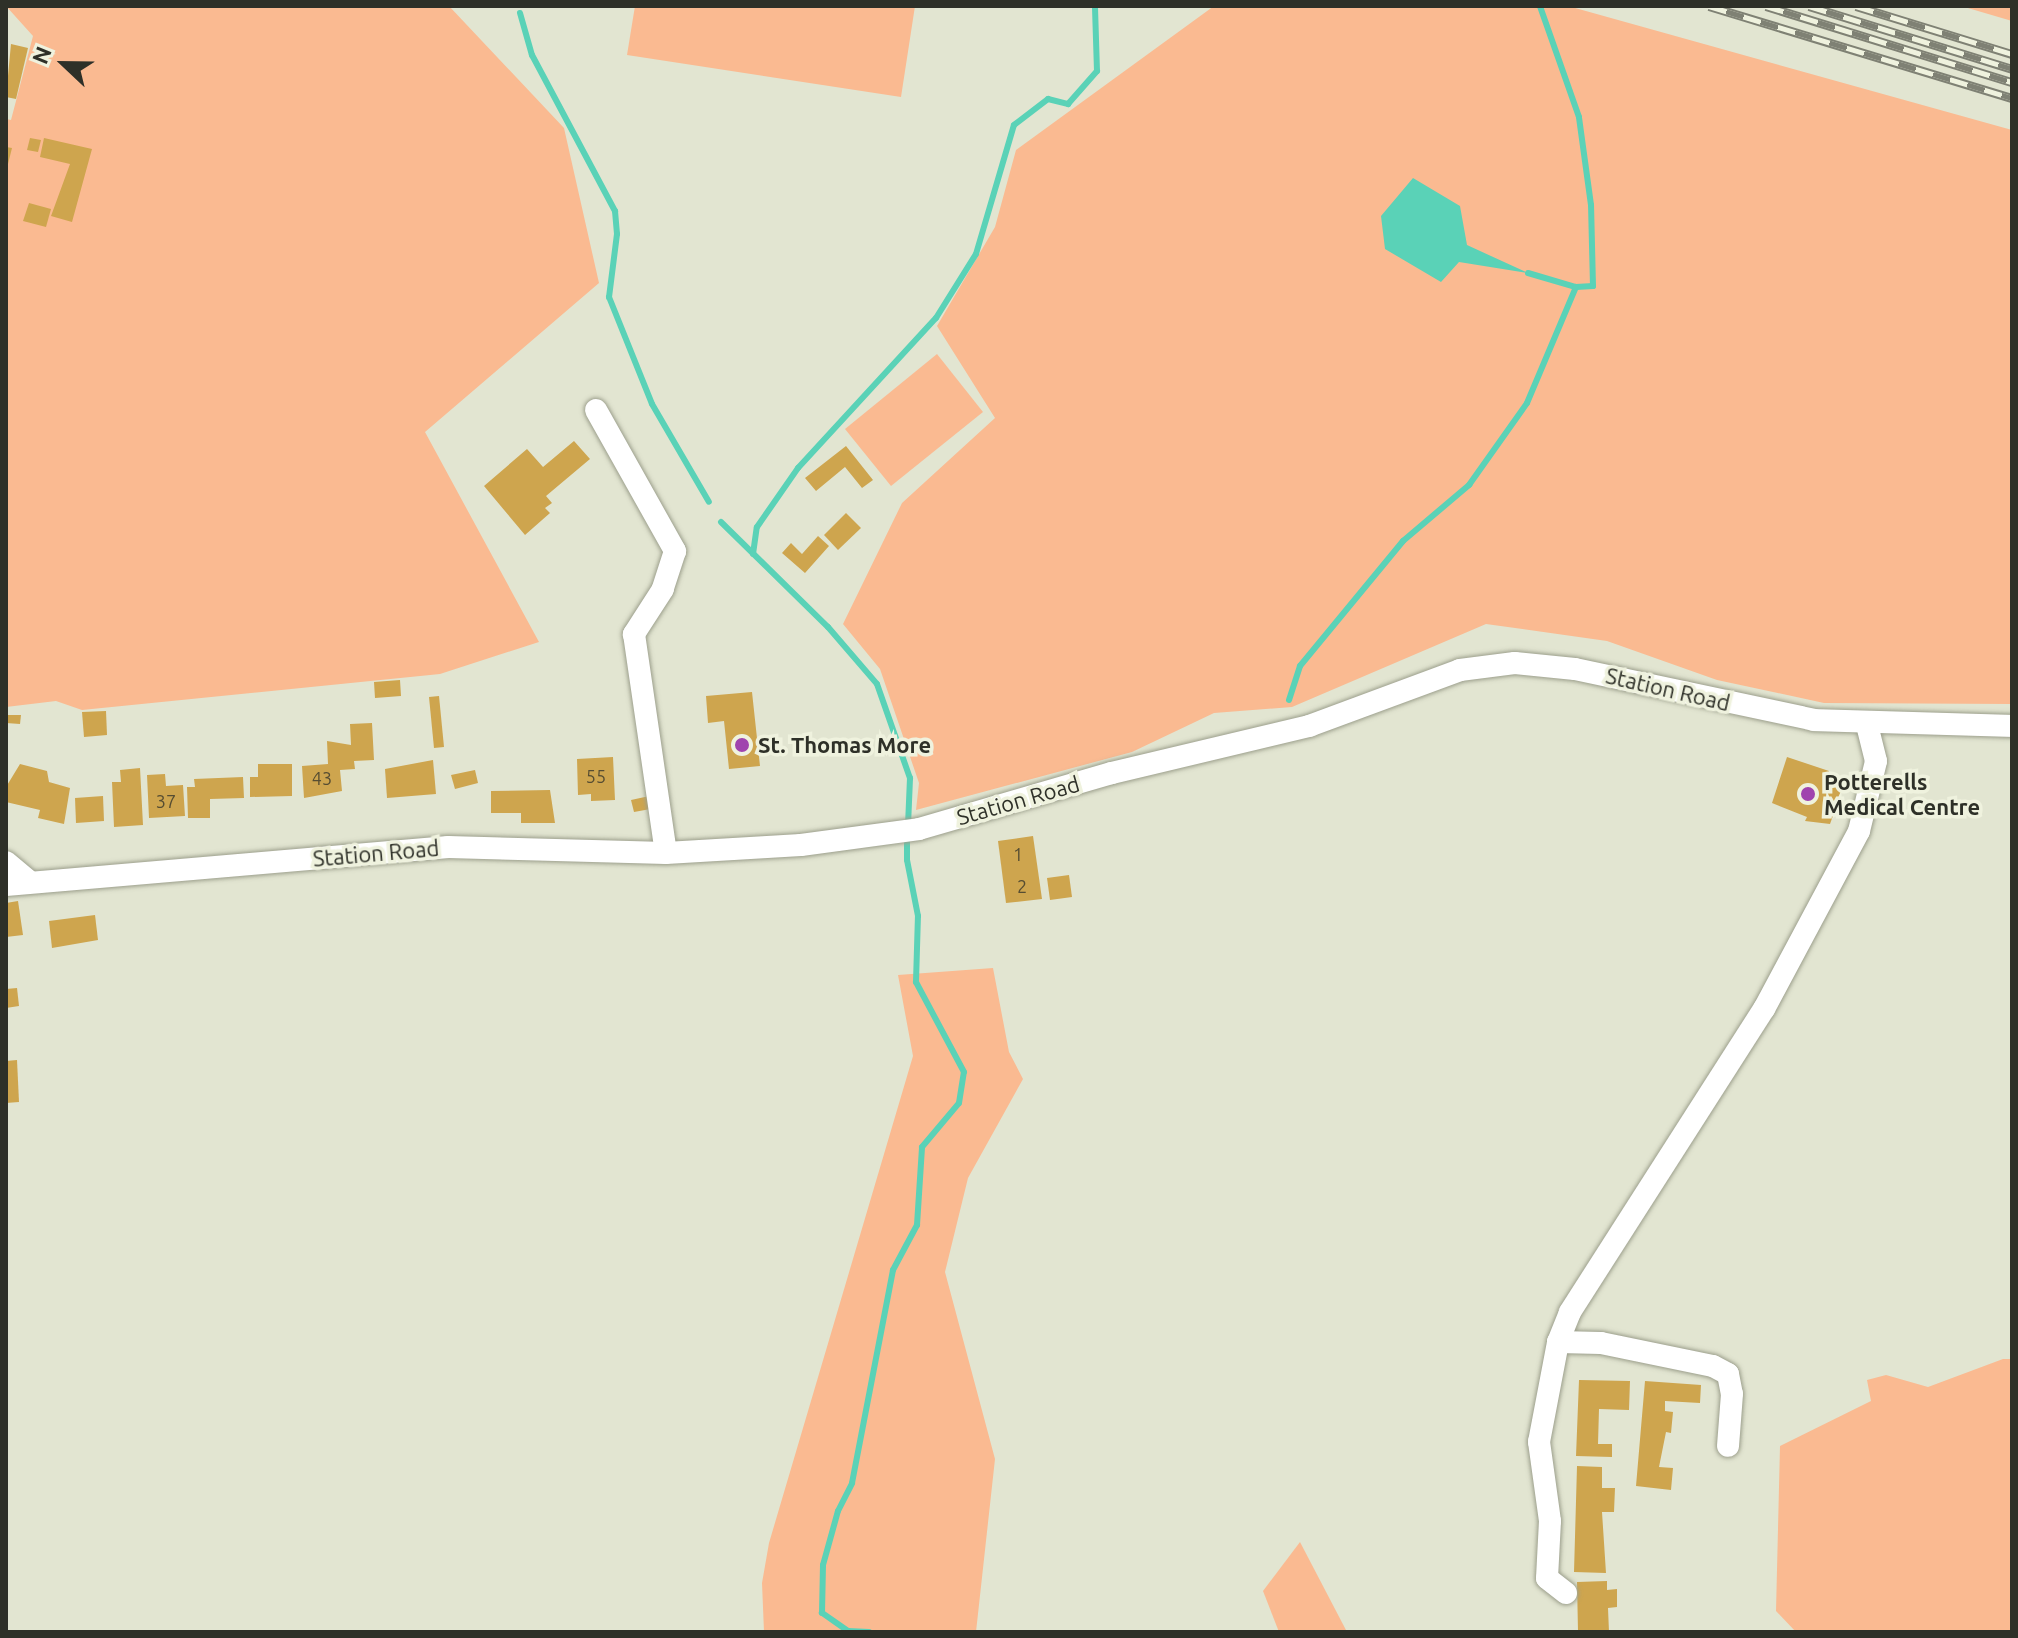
<!DOCTYPE html>
<html>
<head>
<meta charset="utf-8">
<style>
  body { margin:0 }
  #map { position:relative; width:2018px; height:1638px; overflow:hidden; background:#e2e5d1; font-family:Ubuntu,sans-serif }
  div>[style] { position:absolute }
  [style*='--x'] { left:calc(var(--x)*1px); top:calc(var(--y)*1px); width:calc(var(--w)*1px); rotate:calc(var(--a)*1deg) }
  .green>* { inset:0; background:#faba91 }
  .water>* { inset:0; background:#5ad2b7 }
  .stream>* { height:6px; margin:-3px; padding:0 3px; transform-origin:3px; border-radius:3px; background:#5ad2b7 }
  .building>* { inset:0; background:#cea54e }
  .roads { filter:drop-shadow(0 0 2px #9c9f8c) drop-shadow(0 0 2px #9c9f8c) }
  .minor>* { height:22px; margin:-11px; padding:0 11px; transform-origin:11px; border-radius:11px; background:#fff }
  .rail>* { height:9px; margin-top:-4.5px; transform-origin:0; background:repeating-linear-gradient(90deg,#eff2de 0 18px,#7f8174 0 36px); box-sizing:border-box; border-block:2px solid #7f8174 }
  .dots>* { width:22px; height:22px; translate:-50% -50%; box-sizing:border-box; border:4px solid #eff2de; border-radius:50% }
  span { translate:-50% -50%; white-space:nowrap; text-align:center; line-height:1.15; -webkit-text-stroke:7px #eff2de; paint-order:stroke }
  .number-label { font-size:18px; color:#564d32 }
  .number-label span { -webkit-text-stroke-width:0 }
  .street-label { font-size:22px; color:#2e3028 }
  .poi-label { font-size:22px; color:#2e3028; font-weight:700 }
  .left { translate:0 -50%; text-align:left }
  .frame { position:absolute; inset:0; border:8px solid #2e3028; pointer-events:none }
  .north { position:absolute; left:24px; top:24px; width:80px; height:80px; -webkit-text-stroke:6px #eff2de; paint-order:stroke; rotate:292deg; font-size:22px; font-weight:700; line-height:32px; text-align:center; color:#2e3028 }
  .north::after { content:''; display:block; margin:auto; width:28px; height:36px; background:#2e3028; clip-path:polygon(50% 0,100% 100%,50% 72%,0 100%) }
</style>
</head>
<body>
<div id="map">
  <div class="green">
    <i style="clip-path:polygon(6px 6px,449px 6px,564px 128px,599px 283px,425px 432px,539px 642px,440px 674px,82px 710px,56px 701px,6px 707px,6px 119px,11px 120px,33px 36px)"></i>
    <i style="clip-path:polygon(635px 6px,915px 6px,901px 97px,627px 55px)"></i>
    <i style="clip-path:polygon(1214px 6px,1568px 6px,2012px 130px,2012px 704px,1824px 703px,1717px 680px,1607px 641px,1486px 624px,1292px 707px,1214px 713px,1132px 752px,916px 810px,919px 783px,880px 669px,843px 624px,902px 503px,995px 418px,937px 326px,995px 227px,1016px 150px)"></i>
    <i style="clip-path:polygon(1961px 6px,2012px 6px,2012px 21px)"></i>
    <i style="clip-path:polygon(937px 354px,983px 412px,891px 486px,845px 429px)"></i>
    <i style="clip-path:polygon(993px 968px,1009px 1052px,1023px 1079px,968px 1178px,945px 1272px,995px 1459px,976px 1632px,764px 1632px,762px 1583px,769px 1543px,913px 1056px,898px 975px)"></i>
    <i style="clip-path:polygon(2003px 1359px,2012px 1359px,2012px 1632px,1796px 1632px,1776px 1611px,1780px 1446px,1871px 1401px,1867px 1380px,1886px 1375px,1928px 1387px)"></i>
    <i style="clip-path:polygon(1300px 1542px,1347px 1632px,1279px 1632px,1263px 1591px)"></i>
  </div>
  <div class="water">
    <i style="clip-path:polygon(1413px 178px,1460px 206px,1467px 245px,1528px 273px,1459px 262px,1441px 282px,1385px 249px,1381px 216px)"></i>
  </div>
  <div class="stream">
    <i style="--x:520;--y:13;--w:44;--a:74.1"></i>
    <i style="--x:532;--y:55;--w:177;--a:62"></i>
    <i style="--x:615;--y:211;--w:23;--a:85"></i>
    <i style="--x:617;--y:234;--w:64;--a:97.2"></i>
    <i style="--x:609;--y:297;--w:115;--a:68.1"></i>
    <i style="--x:652;--y:404;--w:113;--a:59.8"></i>
    <i style="--x:1528;--y:273;--w:50;--a:16.3"></i>
    <i style="--x:1576;--y:287;--w:17;--a:-3"></i>
    <i style="--x:1593;--y:286;--w:81;--a:-91.4"></i>
    <i style="--x:1591;--y:205;--w:89;--a:-97.8"></i>
    <i style="--x:1579;--y:117;--w:118;--a:-109.4"></i>
    <i style="--x:721;--y:522;--w:150;--a:44.5"></i>
    <i style="--x:828;--y:627;--w:75;--a:49.3"></i>
    <i style="--x:877;--y:684;--w:100;--a:70.7"></i>
    <i style="--x:910;--y:778;--w:47;--a:92.4"></i>
    <i style="--x:753;--y:554;--w:27;--a:-82"></i>
    <i style="--x:757;--y:527;--w:72;--a:-55.2"></i>
    <i style="--x:798;--y:468;--w:204;--a:-47.4"></i>
    <i style="--x:936;--y:318;--w:75;--a:-58"></i>
    <i style="--x:976;--y:254;--w:134;--a:-73.6"></i>
    <i style="--x:1014;--y:125;--w:43;--a:-37.4"></i>
    <i style="--x:1048;--y:99;--w:21;--a:14"></i>
    <i style="--x:1068;--y:104;--w:44;--a:-48.7"></i>
    <i style="--x:1097;--y:71;--w:65;--a:-91.8"></i>
    <i style="--x:1289;--y:700;--w:36;--a:-72"></i>
    <i style="--x:1300;--y:666;--w:162;--a:-50.5"></i>
    <i style="--x:1403;--y:541;--w:87;--a:-40.3"></i>
    <i style="--x:1469;--y:485;--w:100;--a:-54.7"></i>
    <i style="--x:1527;--y:403;--w:126;--a:-67.1"></i>
    <i style="--x:869;--y:1632;--w:21;--a:-177"></i>
    <i style="--x:848;--y:1631;--w:32;--a:-145"></i>
    <i style="--x:822;--y:1613;--w:48;--a:-88.8"></i>
    <i style="--x:823;--y:1565;--w:56;--a:-74.5"></i>
    <i style="--x:838;--y:1511;--w:31;--a:-63"></i>
    <i style="--x:852;--y:1483;--w:217;--a:-79.1"></i>
    <i style="--x:893;--y:1270;--w:51;--a:-61.9"></i>
    <i style="--x:917;--y:1225;--w:78;--a:-86.3"></i>
    <i style="--x:922;--y:1147;--w:57;--a:-49.9"></i>
    <i style="--x:959;--y:1103;--w:31;--a:-81"></i>
    <i style="--x:964;--y:1072;--w:102;--a:-118.1"></i>
    <i style="--x:916;--y:982;--w:66;--a:-88.3"></i>
    <i style="--x:918;--y:916;--w:57;--a:-101.1"></i>
    <i style="--x:907;--y:860;--w:24;--a:-90"></i>
  </div>
  <div class="building">
    <i style="clip-path:polygon(11px 44px,28px 48px,16px 99px,6px 97px)"></i>
    <i style="clip-path:polygon(30px 138px,41px 140px,38px 152px,27px 150px)"></i>
    <i style="clip-path:polygon(44px 138px,92px 149px,72px 222px,51px 216px,70px 164px,40px 157px)"></i>
    <i style="clip-path:polygon(6px 147px,12px 148px,7px 168px,6px 168px)"></i>
    <i style="clip-path:polygon(29px 203px,51px 209px,46px 227px,23px 221px)"></i>
    <i style="clip-path:polygon(574px 441px,590px 459px,546px 496px,552px 503px,545px 508px,550px 513px,525px 535px,484px 486px,527px 449px,543px 467px)"></i>
    <i style="clip-path:polygon(846px 446px,873px 480px,862px 488px,845px 467px,816px 491px,805px 478px)"></i>
    <i style="clip-path:polygon(846px 513px,861px 528px,838px 550px,824px 535px)"></i>
    <i style="clip-path:polygon(818px 536px,829px 546px,805px 573px,782px 553px,791px 543px,802px 554px)"></i>
    <i style="clip-path:polygon(400px 680px,401px 696px,375px 698px,374px 682px)"></i>
    <i style="clip-path:polygon(752px 692px,760px 766px,729px 769px,724px 721px,708px 723px,706px 696px)"></i>
    <i style="clip-path:polygon(439px 696px,444px 747px,434px 748px,429px 697px)"></i>
    <i style="clip-path:polygon(106px 711px,107px 735px,84px 737px,82px 712px)"></i>
    <i style="clip-path:polygon(6px 715px,21px 715px,20px 724px,6px 723px)"></i>
    <i style="clip-path:polygon(372px 723px,374px 760px,354px 761px,355px 769px,340px 770px,342px 791px,304px 798px,302px 766px,328px 764px,327px 741px,351px 745px,350px 724px)"></i>
    <i style="clip-path:polygon(613px 757px,615px 800px,591px 801px,591px 794px,578px 795px,577px 759px)"></i>
    <i style="clip-path:polygon(1787px 757px,1829px 771px,1827px 780px,1844px 785px,1830px 824px,1805px 821px,1807px 817px,1772px 803px)"></i>
    <i style="clip-path:polygon(433px 760px,436px 794px,387px 798px,385px 769px)"></i>
    <i style="clip-path:polygon(20px 764px,47px 771px,49px 782px,70px 788px,64px 824px,38px 818px,40px 810px,6px 802px,6px 787px)"></i>
    <i style="clip-path:polygon(258px 764px,292px 764px,292px 796px,250px 797px,250px 777px,258px 777px)"></i>
    <i style="clip-path:polygon(140px 768px,143px 825px,114px 827px,112px 782px,121px 782px,120px 770px)"></i>
    <i style="clip-path:polygon(475px 770px,478px 783px,455px 789px,451px 775px)"></i>
    <i style="clip-path:polygon(165px 774px,166px 786px,183px 785px,185px 816px,149px 818px,147px 775px)"></i>
    <i style="clip-path:polygon(243px 777px,244px 798px,210px 799px,210px 818px,188px 818px,187px 787px,195px 787px,194px 779px)"></i>
    <i style="clip-path:polygon(550px 790px,555px 823px,521px 823px,521px 813px,491px 813px,491px 791px)"></i>
    <i style="clip-path:polygon(654px 795px,656px 808px,634px 812px,631px 800px)"></i>
    <i style="clip-path:polygon(103px 796px,104px 821px,76px 823px,75px 798px)"></i>
    <i style="clip-path:polygon(1033px 836px,1042px 899px,1006px 903px,998px 841px)"></i>
    <i style="clip-path:polygon(1069px 875px,1072px 897px,1050px 900px,1047px 878px)"></i>
    <i style="clip-path:polygon(18px 901px,23px 935px,6px 937px,6px 903px)"></i>
    <i style="clip-path:polygon(95px 915px,98px 940px,52px 948px,49px 921px)"></i>
    <i style="clip-path:polygon(17px 988px,19px 1006px,6px 1008px,6px 989px)"></i>
    <i style="clip-path:polygon(17px 1060px,19px 1102px,6px 1103px,6px 1061px)"></i>
    <i style="clip-path:polygon(1579px 1380px,1630px 1381px,1629px 1410px,1599px 1409px,1598px 1444px,1612px 1444px,1612px 1457px,1576px 1456px)"></i>
    <i style="clip-path:polygon(1645px 1381px,1701px 1385px,1700px 1403px,1665px 1401px,1665px 1411px,1673px 1412px,1671px 1433px,1666px 1432px,1659px 1467px,1673px 1468px,1671px 1490px,1636px 1486px)"></i>
    <i style="clip-path:polygon(1577px 1466px,1602px 1467px,1602px 1488px,1615px 1488px,1614px 1512px,1602px 1512px,1606px 1573px,1574px 1572px)"></i>
    <i style="clip-path:polygon(1607px 1581px,1607px 1590px,1617px 1589px,1617px 1607px,1608px 1608px,1609px 1632px,1578px 1632px,1577px 1582px)"></i>
  </div>
  <div class="roads">
    <div class="minor">
      <i style="--x:596;--y:410;--w:162;--a:60.7"></i>
      <i style="--x:675;--y:551;--w:40;--a:108"></i>
      <i style="--x:663;--y:589;--w:54;--a:122.8"></i>
      <i style="--x:634;--y:634;--w:221;--a:81.7"></i>
      <i style="--x:6;--y:862;--w:30;--a:40"></i>
      <i style="--x:6;--y:885;--w:444;--a:-4.9"></i>
      <i style="--x:448;--y:847;--w:218;--a:1.6"></i>
      <i style="--x:666;--y:853;--w:135;--a:-3.4"></i>
      <i style="--x:801;--y:845;--w:119;--a:-7.7"></i>
      <i style="--x:919;--y:829;--w:201;--a:-16.2"></i>
      <i style="--x:1112;--y:773;--w:203;--a:-13.4"></i>
      <i style="--x:1309;--y:726;--w:161;--a:-20.3"></i>
      <i style="--x:1460;--y:670;--w:55;--a:-7.3"></i>
      <i style="--x:1515;--y:663;--w:60;--a:5.7"></i>
      <i style="--x:1575;--y:669;--w:244;--a:12"></i>
      <i style="--x:1814;--y:720;--w:198;--a:1.7"></i>
      <i style="--x:1558;--y:1342;--w:43;--a:1.3"></i>
      <i style="--x:1601;--y:1343;--w:114;--a:11.6"></i>
      <i style="--x:1713;--y:1366;--w:17;--a:28"></i>
      <i style="--x:1728;--y:1374;--w:20;--a:79"></i>
      <i style="--x:1732;--y:1394;--w:52;--a:94.4"></i>
      <i style="--x:1566;--y:1593;--w:24;--a:-142"></i>
      <i style="--x:1547;--y:1578;--w:57;--a:-87"></i>
      <i style="--x:1550;--y:1521;--w:80;--a:-97.9"></i>
      <i style="--x:1539;--y:1442;--w:102;--a:-79.2"></i>
      <i style="--x:1558;--y:1342;--w:32;--a:-68"></i>
      <i style="--x:1570;--y:1312;--w:360;--a:-57.4"></i>
      <i style="--x:1764;--y:1009;--w:202;--a:-61.9"></i>
      <i style="--x:1859;--y:831;--w:72;--a:-76.3"></i>
      <i style="--x:1876;--y:761;--w:38;--a:-104"></i>
    </div>
  </div>
  <div class="rail">
    <i style="--x:1709;--y:6;--w:317;--a:16.9"></i>
    <i style="--x:1766;--y:6;--w:257;--a:17.2"></i>
    <i style="--x:1809;--y:6;--w:213;--a:17.2"></i>
    <i style="--x:1856;--y:6;--w:163;--a:17.1"></i>
  </div>
  <div class="dots">
    <i style="left:742px;top:745px;background:#a044ae"></i>
    <i style="left:1808px;top:794px;background:#a044ae"></i>
  </div>
  <div class="number-label">
    <span style="left:596px;top:776px">55</span>
    <span style="left:322px;top:778px">43</span>
    <span style="left:166px;top:801px">37</span>
    <span style="left:1018px;top:854px">1</span>
    <span style="left:1022px;top:886px">2</span>
  </div>
  <div class="street-label">
    <span style="left:1668px;top:689px;rotate:13deg">Station Road</span>
    <span style="left:1018px;top:800px;rotate:-16deg">Station Road</span>
    <span style="left:376px;top:853px;rotate:-5deg">Station Road</span>
  </div>
  <div class="poi-label">
    <span class="left" style="left:758px;top:745px">St. Thomas More</span>
    <span class="left" style="left:1824px;top:794px">Potterells<br>Medical Centre</span>
  </div>
  <div class="frame"></div>
  <div class="north">N</div>
</div>
</body>
</html>
